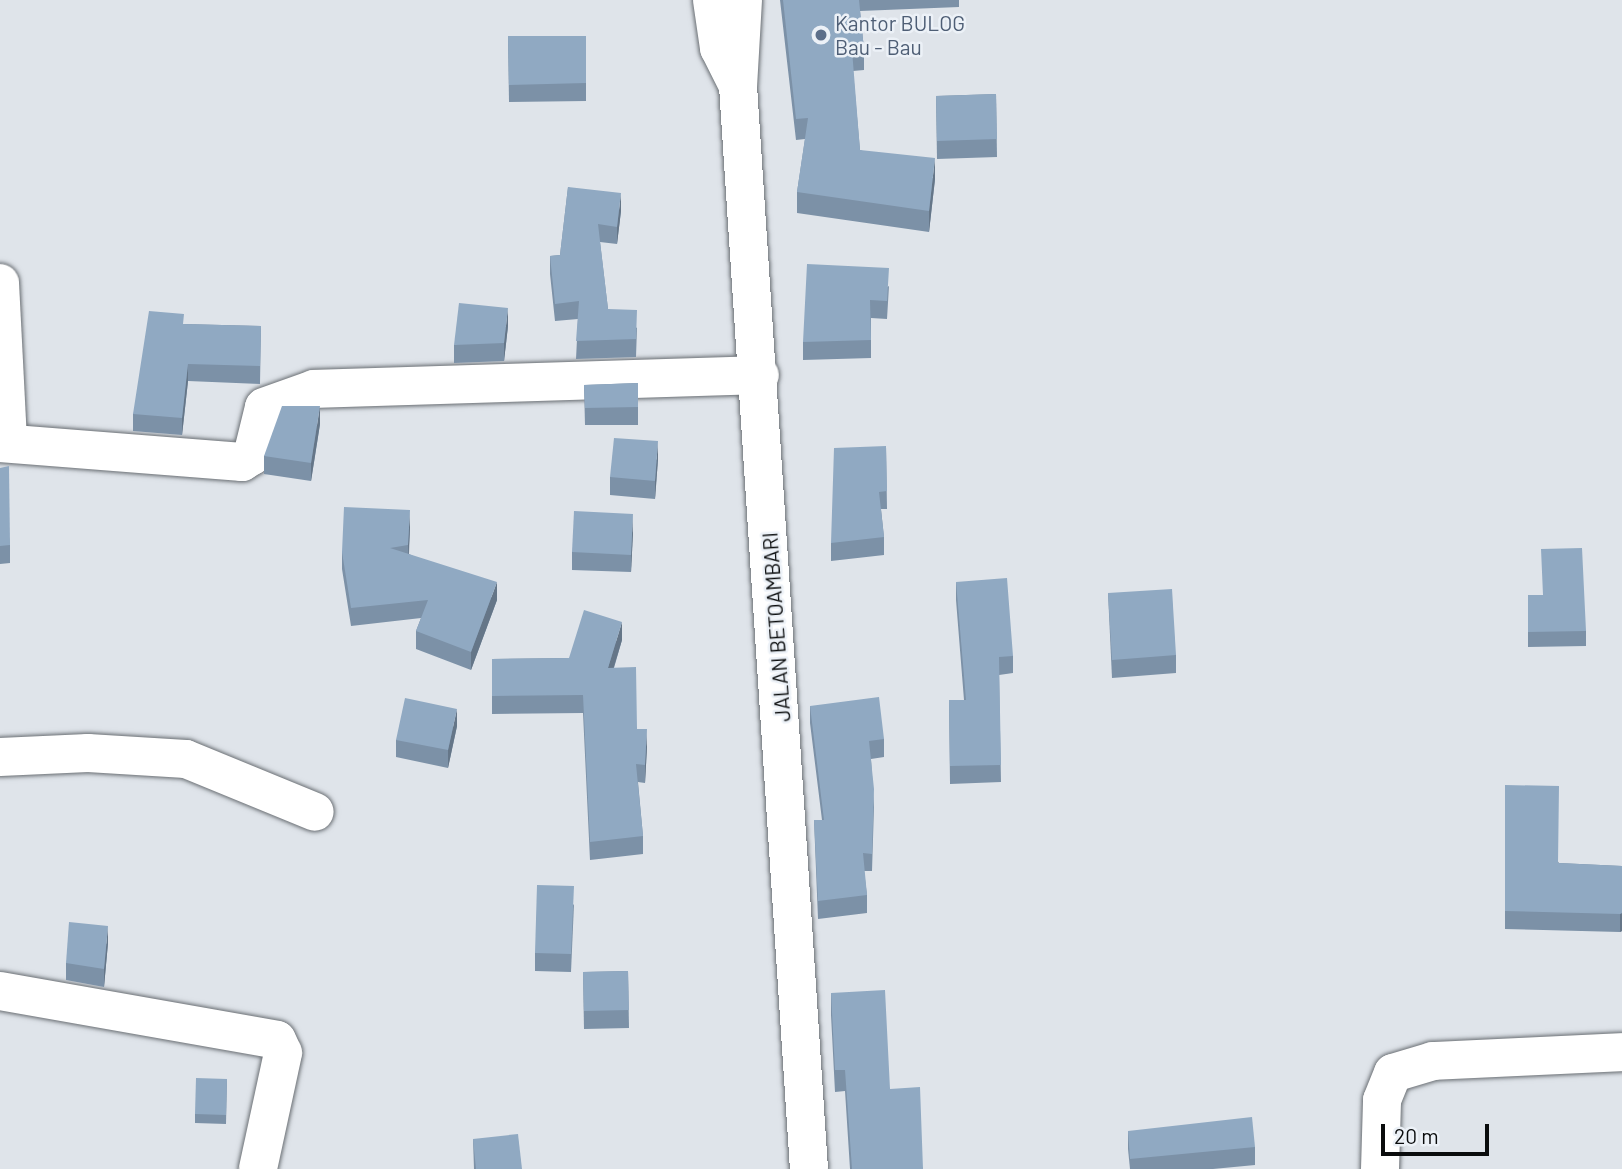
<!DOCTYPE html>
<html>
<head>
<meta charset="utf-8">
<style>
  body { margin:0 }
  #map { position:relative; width:1622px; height:1169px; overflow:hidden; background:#dfe4ea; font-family:Barlow,sans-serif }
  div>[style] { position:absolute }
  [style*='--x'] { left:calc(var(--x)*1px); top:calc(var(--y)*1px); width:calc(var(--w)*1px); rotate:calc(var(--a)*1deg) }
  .roads { filter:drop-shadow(0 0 2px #6a6f74) drop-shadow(0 0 2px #6a6f74) }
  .street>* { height:38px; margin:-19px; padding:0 19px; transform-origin:19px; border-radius:19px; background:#fff }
  .primary>* { height:38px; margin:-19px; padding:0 19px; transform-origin:19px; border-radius:19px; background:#fff }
  .wall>* { inset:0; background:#7c91a7 }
  .shaded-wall>* { inset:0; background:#657688 }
  .building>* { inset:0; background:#90a9c2 }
  .dots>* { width:19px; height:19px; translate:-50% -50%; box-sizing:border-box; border:4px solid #ecf1f7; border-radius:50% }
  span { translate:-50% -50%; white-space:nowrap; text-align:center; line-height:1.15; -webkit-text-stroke:5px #ecf1f7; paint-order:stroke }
  .service-label { font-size:21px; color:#4e5e75 }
  .left { translate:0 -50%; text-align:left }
  .street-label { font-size:21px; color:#0a0c0d }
  .scale { position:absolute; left:1381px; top:1124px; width:108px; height:32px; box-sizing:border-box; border:4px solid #0a0c0d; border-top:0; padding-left:9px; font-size:21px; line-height:24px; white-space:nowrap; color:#0a0c0d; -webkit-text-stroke:5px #ecf1f7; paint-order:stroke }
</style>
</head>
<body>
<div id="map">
  <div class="roads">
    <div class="street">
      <i style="--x:0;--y:283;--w:160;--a:87.1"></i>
      <i style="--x:0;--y:443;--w:243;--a:4.5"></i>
      <i style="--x:242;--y:462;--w:12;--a:-31"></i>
      <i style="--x:252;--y:456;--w:50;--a:-76.2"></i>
      <i style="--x:264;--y:407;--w:53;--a:-19.8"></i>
      <i style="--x:314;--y:389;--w:446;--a:-1.8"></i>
      <i style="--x:0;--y:757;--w:88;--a:-2.6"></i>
      <i style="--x:88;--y:753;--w:98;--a:3.5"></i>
      <i style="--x:186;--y:759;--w:139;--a:22.3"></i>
      <i style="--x:0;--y:991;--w:281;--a:10"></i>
      <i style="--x:277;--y:1040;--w:14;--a:65"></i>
      <i style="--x:283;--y:1053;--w:119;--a:102.2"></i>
      <i style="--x:1380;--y:1169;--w:69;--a:-88.3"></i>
      <i style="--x:1382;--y:1100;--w:29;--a:-68"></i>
      <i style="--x:1393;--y:1073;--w:42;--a:-16.7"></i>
      <i style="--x:1433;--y:1061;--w:189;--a:-2.7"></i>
    </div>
    <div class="primary">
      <i style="--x:712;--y:0;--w:49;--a:81.7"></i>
      <i style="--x:719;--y:48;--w:40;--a:63.4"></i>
      <i style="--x:743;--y:0;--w:86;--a:93.3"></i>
      <i style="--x:738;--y:86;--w:1085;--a:86.25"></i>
    </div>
  </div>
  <div class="wall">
    <i style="clip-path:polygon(780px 0,959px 0,959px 7px,860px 11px,864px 49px,864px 70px,853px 71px,860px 150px,935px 179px,929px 232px,797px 213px,797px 192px,805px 139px,796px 140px)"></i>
    <i style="clip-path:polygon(508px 36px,586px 36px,586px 101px,509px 102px)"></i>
    <i style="clip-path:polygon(996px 94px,997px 157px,937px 159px,936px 96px)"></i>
    <i style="clip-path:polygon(568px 187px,621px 211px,617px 244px,600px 242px,608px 309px,637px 328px,636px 357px,576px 359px,578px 319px,555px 321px,550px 274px,550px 256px,560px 255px)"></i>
    <i style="clip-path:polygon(889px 286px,887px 319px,871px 318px,871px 358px,803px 360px,803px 342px)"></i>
    <i style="clip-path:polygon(184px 324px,261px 326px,260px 384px,188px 381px,182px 435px,133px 431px,133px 414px)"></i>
    <i style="clip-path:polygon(508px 326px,504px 361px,454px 363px,454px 345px)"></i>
    <i style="clip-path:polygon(638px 383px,638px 425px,585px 425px,584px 385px)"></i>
    <i style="clip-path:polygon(320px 424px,311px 481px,264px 474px,264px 456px)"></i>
    <i style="clip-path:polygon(886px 446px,887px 509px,881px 509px,884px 537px,884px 555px,831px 561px,831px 543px)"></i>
    <i style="clip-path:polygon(658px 459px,655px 499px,610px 495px,610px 477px)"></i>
    <i style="clip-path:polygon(0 468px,10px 545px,10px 563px,0 564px)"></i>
    <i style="clip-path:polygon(410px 528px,409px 554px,497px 600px,471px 670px,416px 649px,416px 631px,421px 618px,351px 626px,342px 569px,342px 552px)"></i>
    <i style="clip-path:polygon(633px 532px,631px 572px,572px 570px,572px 552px)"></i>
    <i style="clip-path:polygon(956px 582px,1013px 656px,1013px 673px,999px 675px,1001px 782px,950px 784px,949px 700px,964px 700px,956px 600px)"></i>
    <i style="clip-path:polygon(1108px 593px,1176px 655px,1176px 673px,1112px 678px)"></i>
    <i style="clip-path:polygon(1528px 595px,1586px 631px,1586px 646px,1528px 647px)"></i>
    <i style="clip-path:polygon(622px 640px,614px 668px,637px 729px,647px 747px,645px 783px,638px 782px,643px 836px,643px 854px,590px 860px,583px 713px,492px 714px,492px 659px,569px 658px)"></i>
    <i style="clip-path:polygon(810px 706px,884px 739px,884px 757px,871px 759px,874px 807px,872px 871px,864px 871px,867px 895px,867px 913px,818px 919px,814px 820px,822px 820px,810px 723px)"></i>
    <i style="clip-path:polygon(457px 726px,448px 768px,396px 757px,396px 740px)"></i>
    <i style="clip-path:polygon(1505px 785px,1559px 863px,1622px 866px,1622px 931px,1620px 932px,1505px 929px)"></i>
    <i style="clip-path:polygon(574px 904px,571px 972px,535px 971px,535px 953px)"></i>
    <i style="clip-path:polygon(108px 943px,104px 987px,66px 980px,66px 963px)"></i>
    <i style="clip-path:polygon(628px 971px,629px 1028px,584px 1029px,583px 972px)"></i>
    <i style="clip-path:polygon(831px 993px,890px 1089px,923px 1169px,850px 1169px,845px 1091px,835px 1092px,831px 1015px)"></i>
    <i style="clip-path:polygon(227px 1079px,226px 1124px,195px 1123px,195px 1114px)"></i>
    <i style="clip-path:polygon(1128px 1131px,1255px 1147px,1255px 1165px,1213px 1169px,1130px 1169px,1128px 1149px)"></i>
    <i style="clip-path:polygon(473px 1139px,522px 1169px,474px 1169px)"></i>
  </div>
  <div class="shaded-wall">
    <i style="clip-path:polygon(935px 158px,935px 179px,929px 232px,929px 211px)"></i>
    <i style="clip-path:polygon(621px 193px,621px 211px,617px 244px,617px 227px)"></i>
    <i style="clip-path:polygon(508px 308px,508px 326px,504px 361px,504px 343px)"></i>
    <i style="clip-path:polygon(188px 364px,188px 381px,182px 435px,182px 418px)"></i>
    <i style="clip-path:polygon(320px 406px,320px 424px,311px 481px,311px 463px)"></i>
    <i style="clip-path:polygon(658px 441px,658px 459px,655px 499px,655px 481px)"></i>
    <i style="clip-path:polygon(410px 510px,410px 528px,408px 563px,408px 545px)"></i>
    <i style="clip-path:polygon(633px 514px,633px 532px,631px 572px,631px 555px)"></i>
    <i style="clip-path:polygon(497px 582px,497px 600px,471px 670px,471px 652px)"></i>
    <i style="clip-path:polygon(622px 622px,622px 640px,608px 686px,608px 668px)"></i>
    <i style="clip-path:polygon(457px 709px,457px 726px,448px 768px,448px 750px)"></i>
    <i style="clip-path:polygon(647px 729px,647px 747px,645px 783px,645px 765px)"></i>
    <i style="clip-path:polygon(1622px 913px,1622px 931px,1620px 932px,1620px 914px)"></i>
    <i style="clip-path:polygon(108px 926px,108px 943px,104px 987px,104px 969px)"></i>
  </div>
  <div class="building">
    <i style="clip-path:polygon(783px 0,859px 0,864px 49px,852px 50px,860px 150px,935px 158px,929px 211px,797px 192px,808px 118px,796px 119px)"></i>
    <i style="clip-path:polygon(508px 36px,586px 36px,586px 83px,509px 85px)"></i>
    <i style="clip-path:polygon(996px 94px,997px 139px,937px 141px,936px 96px)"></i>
    <i style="clip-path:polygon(568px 187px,621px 193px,617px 227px,598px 224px,608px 309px,637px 310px,636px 339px,576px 341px,579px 301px,555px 304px,550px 256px,560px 255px)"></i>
    <i style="clip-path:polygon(807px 264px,889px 268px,887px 301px,870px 300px,871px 340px,803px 342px)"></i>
    <i style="clip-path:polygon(459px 303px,508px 308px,504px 343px,454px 345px)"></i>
    <i style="clip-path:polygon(149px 311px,184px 314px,183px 324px,261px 326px,260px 366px,188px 364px,182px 418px,133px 414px)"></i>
    <i style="clip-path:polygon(638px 383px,638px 407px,585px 408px,584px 385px)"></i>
    <i style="clip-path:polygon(282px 406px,320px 406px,311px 463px,264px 456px)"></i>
    <i style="clip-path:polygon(614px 438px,658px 441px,655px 481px,610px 477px)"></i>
    <i style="clip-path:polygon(886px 446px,887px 491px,879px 492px,884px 537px,831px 543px,834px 448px)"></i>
    <i style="clip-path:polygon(9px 466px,10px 545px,0 546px,0 468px)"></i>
    <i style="clip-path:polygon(344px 507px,410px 510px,408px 545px,390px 548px,497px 582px,471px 652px,416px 631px,428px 600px,351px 608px,342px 552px)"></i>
    <i style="clip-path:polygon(574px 511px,633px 514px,631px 555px,572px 552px)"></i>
    <i style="clip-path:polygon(1582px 548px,1586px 631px,1528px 632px,1528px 595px,1543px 595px,1541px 549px)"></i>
    <i style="clip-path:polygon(1007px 578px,1013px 656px,999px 657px,1001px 765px,950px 766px,949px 700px,966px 700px,956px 582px)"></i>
    <i style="clip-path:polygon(1172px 589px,1176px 655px,1112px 660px,1108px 593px)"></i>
    <i style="clip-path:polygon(584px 610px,622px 622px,608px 668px,636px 667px,637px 729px,647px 729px,645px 765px,636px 764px,643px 836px,590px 842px,583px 695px,492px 696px,492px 659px,569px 658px)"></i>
    <i style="clip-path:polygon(879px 697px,884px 739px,869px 741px,874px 789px,872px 854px,863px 853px,867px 895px,818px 901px,814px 820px,824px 820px,810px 706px)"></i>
    <i style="clip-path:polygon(405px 698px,457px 709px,448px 750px,396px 740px)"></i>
    <i style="clip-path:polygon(1505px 785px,1559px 786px,1558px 863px,1622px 866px,1622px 913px,1620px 914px,1505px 911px)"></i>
    <i style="clip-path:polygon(537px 885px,574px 886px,571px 954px,535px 953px)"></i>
    <i style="clip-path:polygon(69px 922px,108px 926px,104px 969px,66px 963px)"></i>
    <i style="clip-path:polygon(628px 971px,629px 1010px,584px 1011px,583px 972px)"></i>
    <i style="clip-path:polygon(885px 990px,890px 1089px,920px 1087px,923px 1169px,852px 1169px,845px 1070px,835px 1070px,831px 993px)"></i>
    <i style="clip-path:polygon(196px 1078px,227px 1079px,226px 1115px,195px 1114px)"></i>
    <i style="clip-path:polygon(1252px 1117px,1255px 1147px,1130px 1159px,1128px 1131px)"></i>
    <i style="clip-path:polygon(518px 1134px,522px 1169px,476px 1169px,473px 1139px)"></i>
  </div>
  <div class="dots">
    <i style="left:821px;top:35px;background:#5c6f8a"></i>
  </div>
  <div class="service-label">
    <span class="left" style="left:835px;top:35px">Kantor BULOG<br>Bau - Bau</span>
  </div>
  <div class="street-label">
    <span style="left:776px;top:627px;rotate:-94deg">JALAN BETOAMBARI</span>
  </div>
  <div class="scale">20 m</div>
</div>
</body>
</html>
